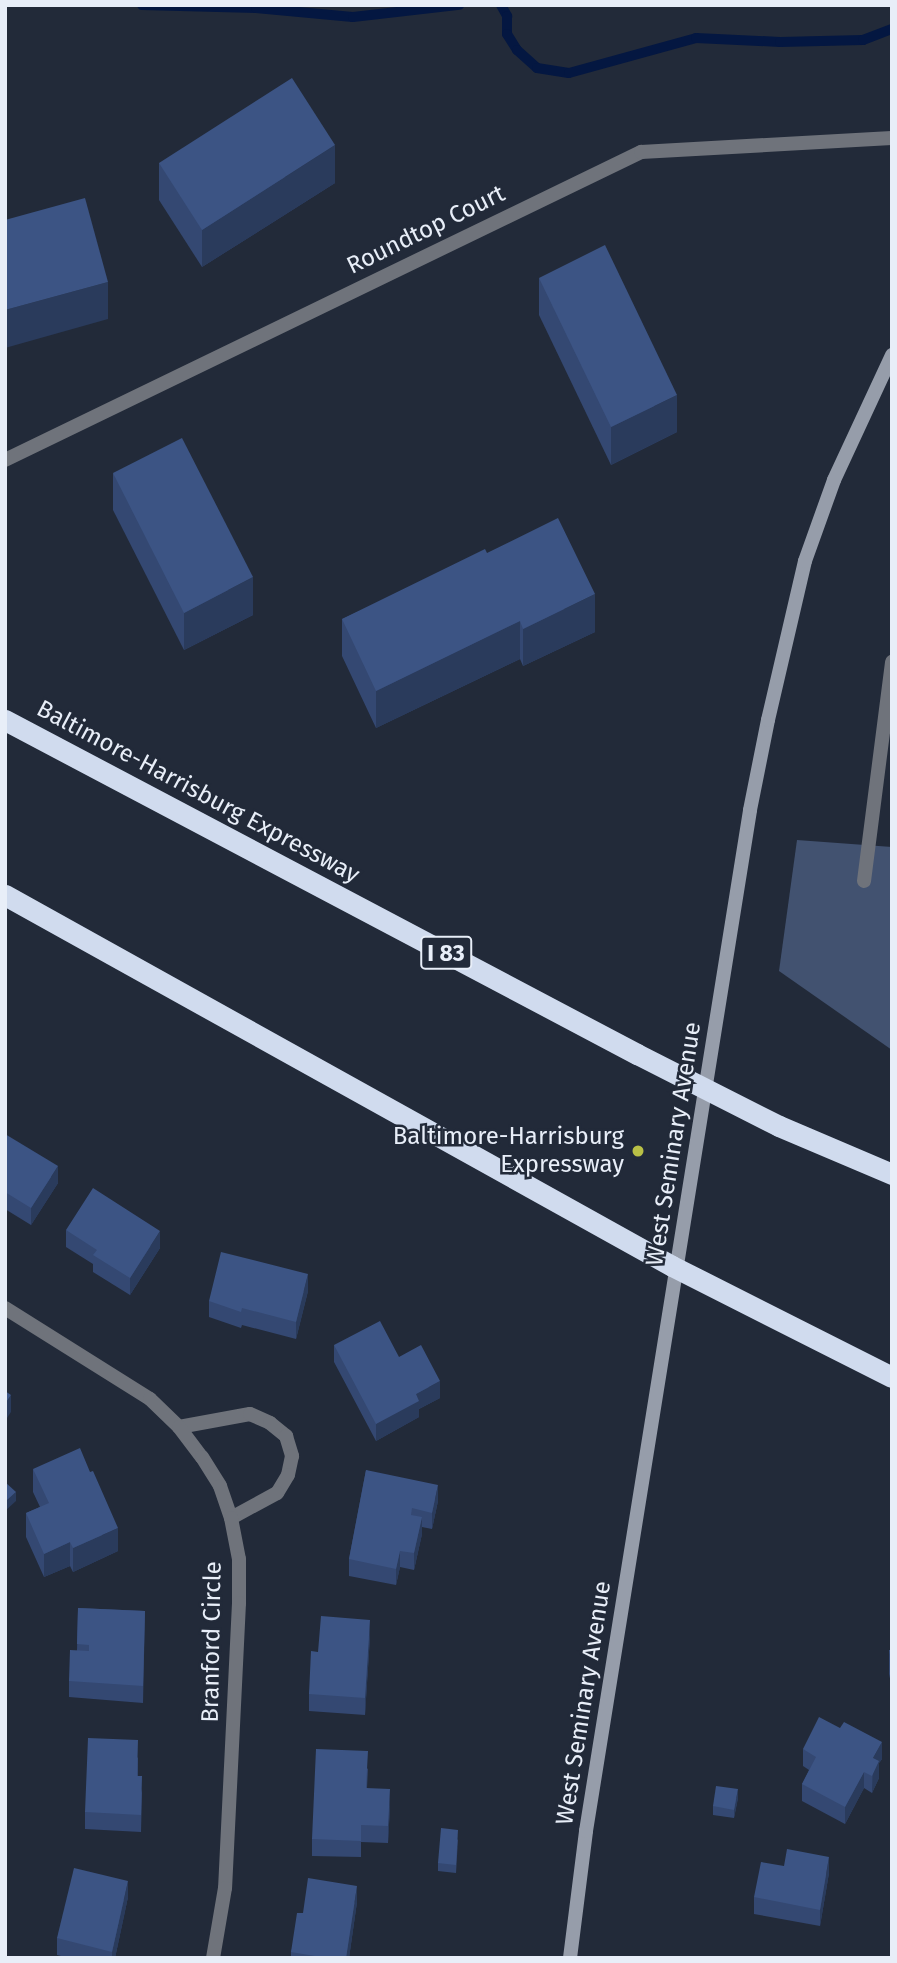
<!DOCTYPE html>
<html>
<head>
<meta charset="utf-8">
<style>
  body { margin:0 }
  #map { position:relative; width:897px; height:1963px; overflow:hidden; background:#222a39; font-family:"Fira Sans",sans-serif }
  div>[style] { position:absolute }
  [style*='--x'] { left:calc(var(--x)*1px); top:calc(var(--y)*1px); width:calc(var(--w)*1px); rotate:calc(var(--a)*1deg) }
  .green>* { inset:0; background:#425270 }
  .stream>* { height:10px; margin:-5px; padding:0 5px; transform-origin:5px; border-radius:5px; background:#041741 }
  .lane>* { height:14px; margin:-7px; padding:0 7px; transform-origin:7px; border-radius:7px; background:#6f737b }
  .street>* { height:14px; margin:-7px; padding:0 7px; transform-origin:7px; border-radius:7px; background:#6f737b }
  .secondary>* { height:14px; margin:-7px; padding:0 7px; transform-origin:7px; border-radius:7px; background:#969daa }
  .highway>* { height:21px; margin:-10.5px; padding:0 10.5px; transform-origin:10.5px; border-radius:10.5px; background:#d0dbee }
  .wall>* { inset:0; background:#344872 }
  .shaded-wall>* { inset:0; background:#2a3b5c }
  .building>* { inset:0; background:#3c5484 }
  .dots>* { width:19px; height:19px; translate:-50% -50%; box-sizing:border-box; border:4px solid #222a39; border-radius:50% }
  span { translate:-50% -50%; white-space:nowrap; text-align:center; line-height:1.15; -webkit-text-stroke:5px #222a39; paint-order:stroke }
  .shield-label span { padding:2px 5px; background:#222a39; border:2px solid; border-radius:5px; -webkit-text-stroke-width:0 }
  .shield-label { font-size:23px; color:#e8eef8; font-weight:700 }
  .street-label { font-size:24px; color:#e8eef8 }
  .poi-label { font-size:24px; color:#e8eef8 }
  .right { translate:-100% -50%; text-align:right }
  .frame { position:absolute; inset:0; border:7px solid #e8eef8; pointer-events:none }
</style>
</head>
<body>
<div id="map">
  <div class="green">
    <i style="clip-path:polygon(797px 840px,892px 847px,892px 1050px,779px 971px)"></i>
  </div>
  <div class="stream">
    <i style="--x:142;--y:5;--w:114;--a:1.5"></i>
    <i style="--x:256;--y:8;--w:97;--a:5.3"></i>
    <i style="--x:353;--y:17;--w:107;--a:-6.5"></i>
    <i style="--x:501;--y:5;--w:13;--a:61"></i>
    <i style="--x:507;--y:16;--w:18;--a:90"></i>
    <i style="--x:507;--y:34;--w:19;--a:58"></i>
    <i style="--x:517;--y:50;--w:27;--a:42"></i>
    <i style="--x:537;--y:68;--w:32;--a:9"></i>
    <i style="--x:569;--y:73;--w:132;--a:-15.4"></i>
    <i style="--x:696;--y:38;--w:84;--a:2.7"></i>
    <i style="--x:780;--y:42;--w:83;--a:-1.4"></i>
    <i style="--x:863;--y:40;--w:31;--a:-21"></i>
  </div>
  <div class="lane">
    <i style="--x:179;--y:1427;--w:72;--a:-10.4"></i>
    <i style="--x:250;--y:1414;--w:22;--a:24"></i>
    <i style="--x:270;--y:1423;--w:21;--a:39"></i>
    <i style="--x:286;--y:1436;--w:21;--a:73"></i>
    <i style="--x:292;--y:1456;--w:19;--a:102"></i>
    <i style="--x:288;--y:1475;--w:21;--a:121"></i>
    <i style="--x:277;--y:1493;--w:52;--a:151.5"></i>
  </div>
  <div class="street">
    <i style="--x:5;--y:460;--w:707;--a:-25.84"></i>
    <i style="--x:641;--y:152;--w:251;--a:-3.2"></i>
    <i style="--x:864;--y:881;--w:221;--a:-82.7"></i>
    <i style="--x:5;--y:1308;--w:171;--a:32.1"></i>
    <i style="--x:150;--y:1399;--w:40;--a:44"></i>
    <i style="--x:179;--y:1427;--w:38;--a:53"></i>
    <i style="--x:202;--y:1457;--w:34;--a:58"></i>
    <i style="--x:220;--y:1486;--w:34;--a:71"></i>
    <i style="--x:231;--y:1518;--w:42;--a:79"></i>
    <i style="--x:239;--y:1559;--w:44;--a:90"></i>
    <i style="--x:239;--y:1603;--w:285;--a:92.8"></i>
    <i style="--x:225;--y:1888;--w:71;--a:99.7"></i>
  </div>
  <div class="secondary">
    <i style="--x:570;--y:1958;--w:128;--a:-82.8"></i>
    <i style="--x:586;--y:1831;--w:1034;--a:-80.87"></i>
    <i style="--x:750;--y:810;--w:92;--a:-78.7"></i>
    <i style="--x:768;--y:720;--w:163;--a:-76.9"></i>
    <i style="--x:805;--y:561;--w:86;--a:-70.3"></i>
    <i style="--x:834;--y:480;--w:138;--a:-65.1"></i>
  </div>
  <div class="highway">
    <i style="--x:5;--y:720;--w:715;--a:27.86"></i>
    <i style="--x:637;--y:1054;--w:159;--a:26.9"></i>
    <i style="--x:779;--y:1126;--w:123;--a:23"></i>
    <i style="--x:5;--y:895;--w:763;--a:29.08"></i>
    <i style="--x:672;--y:1266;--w:246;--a:26.8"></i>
  </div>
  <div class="wall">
    <i style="clip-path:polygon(159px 163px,335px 183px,202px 267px,159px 200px)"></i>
    <i style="clip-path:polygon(539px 278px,677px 432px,611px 465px,539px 315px)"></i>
    <i style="clip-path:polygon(113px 473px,253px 615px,184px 650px,113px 510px)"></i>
    <i style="clip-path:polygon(487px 553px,595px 632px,523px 666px,520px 659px,376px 728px,342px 656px,342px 619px)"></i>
    <i style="clip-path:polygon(5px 1134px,58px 1183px,31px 1225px,5px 1209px)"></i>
    <i style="clip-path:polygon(66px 1230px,160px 1248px,130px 1295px,93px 1272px,93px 1264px,66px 1247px)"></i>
    <i style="clip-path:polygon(308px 1291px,296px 1339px,242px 1325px,241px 1328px,209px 1317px,209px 1301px)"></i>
    <i style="clip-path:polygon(334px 1345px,399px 1357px,440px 1398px,419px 1409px,419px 1417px,376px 1441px,334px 1362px)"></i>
    <i style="clip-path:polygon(33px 1469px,118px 1551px,73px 1572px,70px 1566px,44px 1577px,26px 1537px,26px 1513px,40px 1507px,33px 1492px)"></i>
    <i style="clip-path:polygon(366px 1470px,438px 1501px,432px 1529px,422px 1527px,422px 1534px,414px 1570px,400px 1567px,396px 1585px,349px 1576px,349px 1559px)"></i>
    <i style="clip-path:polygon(78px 1608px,145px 1611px,143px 1703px,69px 1697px,69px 1681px,77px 1650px)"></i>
    <i style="clip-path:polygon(370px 1636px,365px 1715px,309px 1711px,309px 1694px,318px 1652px)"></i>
    <i style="clip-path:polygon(889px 1650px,892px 1650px,892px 1688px,889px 1674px)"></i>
    <i style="clip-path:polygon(803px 1749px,882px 1759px,879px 1763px,879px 1778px,872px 1793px,864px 1788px,845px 1824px,802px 1801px,802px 1784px,809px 1770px,803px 1766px)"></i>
    <i style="clip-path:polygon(138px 1757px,138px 1776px,142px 1793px,141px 1832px,85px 1829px,85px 1812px)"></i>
    <i style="clip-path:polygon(368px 1768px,367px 1788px,390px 1806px,388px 1843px,361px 1842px,361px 1857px,312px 1856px,312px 1839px)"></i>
    <i style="clip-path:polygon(738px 1798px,734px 1818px,713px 1815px,713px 1806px)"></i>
    <i style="clip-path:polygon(458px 1839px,456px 1873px,438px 1871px,438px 1863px)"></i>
    <i style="clip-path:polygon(829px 1873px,820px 1926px,754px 1914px,754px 1897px)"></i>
    <i style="clip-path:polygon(128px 1897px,115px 1958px,69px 1958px,57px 1955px,57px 1938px)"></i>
    <i style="clip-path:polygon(357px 1902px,349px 1958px,291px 1958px,291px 1952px,303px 1913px)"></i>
  </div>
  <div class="shaded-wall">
    <i style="clip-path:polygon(335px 145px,335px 183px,202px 267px,202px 230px)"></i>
    <i style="clip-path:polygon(108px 282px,108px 319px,5px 348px,5px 310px)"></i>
    <i style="clip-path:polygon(677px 395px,677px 432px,611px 465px,611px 427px)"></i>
    <i style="clip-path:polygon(253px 577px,253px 615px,184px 650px,184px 613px)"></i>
    <i style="clip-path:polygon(595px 594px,595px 632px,523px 666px,523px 629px)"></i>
    <i style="clip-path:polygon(520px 621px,520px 659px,376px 728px,376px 691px)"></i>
    <i style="clip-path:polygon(58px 1166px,58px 1183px,31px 1225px,31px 1208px)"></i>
    <i style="clip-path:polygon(160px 1231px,160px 1248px,130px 1295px,130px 1278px)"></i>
    <i style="clip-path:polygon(308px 1274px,308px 1291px,296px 1339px,296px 1322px)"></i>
    <i style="clip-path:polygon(440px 1381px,440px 1398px,419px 1409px,419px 1417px,376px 1441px,376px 1424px,416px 1394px)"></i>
    <i style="clip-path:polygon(11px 1395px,11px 1412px,5px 1421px,5px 1404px)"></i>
    <i style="clip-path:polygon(438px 1485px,438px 1501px,432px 1529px,432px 1513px)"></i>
    <i style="clip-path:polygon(16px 1492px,16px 1501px,5px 1511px,5px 1502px)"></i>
    <i style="clip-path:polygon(422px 1517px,422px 1534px,414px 1570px,414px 1553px)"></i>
    <i style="clip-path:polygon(118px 1528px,118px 1551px,73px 1572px,73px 1548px)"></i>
    <i style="clip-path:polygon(70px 1542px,70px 1566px,44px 1577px,44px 1554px)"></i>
    <i style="clip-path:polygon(400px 1551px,400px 1567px,396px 1585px,396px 1569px)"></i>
    <i style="clip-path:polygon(370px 1620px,370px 1636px,365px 1715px,365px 1698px)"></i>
    <i style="clip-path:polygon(882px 1742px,882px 1759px,879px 1763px,879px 1778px,872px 1793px,873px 1758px)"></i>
    <i style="clip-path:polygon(864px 1772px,864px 1788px,845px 1824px,845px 1807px)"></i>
    <i style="clip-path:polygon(390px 1789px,390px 1806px,388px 1843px,388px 1826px)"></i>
    <i style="clip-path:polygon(738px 1789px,738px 1798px,734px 1818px,734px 1810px)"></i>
    <i style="clip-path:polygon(829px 1857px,829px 1873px,820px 1926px,820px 1910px)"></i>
    <i style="clip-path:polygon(128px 1881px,128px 1897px,115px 1958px,112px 1958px,112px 1952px)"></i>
    <i style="clip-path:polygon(357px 1886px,357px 1902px,349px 1958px,346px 1958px)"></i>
  </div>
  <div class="building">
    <i style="clip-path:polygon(292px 78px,335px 145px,202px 230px,159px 163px)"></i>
    <i style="clip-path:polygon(85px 198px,108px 282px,5px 310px,5px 220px)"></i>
    <i style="clip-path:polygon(605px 245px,677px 395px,611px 427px,539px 278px)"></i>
    <i style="clip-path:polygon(182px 438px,253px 577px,184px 613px,113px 473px)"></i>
    <i style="clip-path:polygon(558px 518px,595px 594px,523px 629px,520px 621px,376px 691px,342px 619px,485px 549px,487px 553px)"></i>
    <i style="clip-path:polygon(5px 1134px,58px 1166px,31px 1208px,5px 1192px)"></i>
    <i style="clip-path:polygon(93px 1188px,160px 1231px,130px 1278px,93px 1255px,97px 1250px,66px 1230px)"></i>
    <i style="clip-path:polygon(221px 1252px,308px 1274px,296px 1322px,242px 1308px,241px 1312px,209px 1301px)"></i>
    <i style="clip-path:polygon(380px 1321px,399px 1357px,421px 1345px,440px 1381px,416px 1394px,419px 1401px,376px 1424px,334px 1345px)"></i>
    <i style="clip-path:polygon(5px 1391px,11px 1395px,5px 1404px)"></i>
    <i style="clip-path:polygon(80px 1448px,90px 1472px,93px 1471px,118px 1528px,73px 1548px,70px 1542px,44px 1554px,26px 1513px,49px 1503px,33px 1469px)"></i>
    <i style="clip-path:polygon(366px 1470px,438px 1485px,432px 1513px,412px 1508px,411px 1515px,422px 1517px,414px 1553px,400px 1551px,396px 1569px,349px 1559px)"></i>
    <i style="clip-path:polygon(5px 1482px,16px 1492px,5px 1502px)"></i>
    <i style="clip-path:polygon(78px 1608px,145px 1611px,143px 1686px,69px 1681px,70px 1650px,89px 1651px,89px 1645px,77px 1644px)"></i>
    <i style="clip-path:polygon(321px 1616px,370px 1620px,365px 1698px,309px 1694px,311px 1651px,318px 1652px)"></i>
    <i style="clip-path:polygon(889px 1650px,892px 1650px,892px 1664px)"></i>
    <i style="clip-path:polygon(819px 1717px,840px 1728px,844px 1722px,882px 1742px,873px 1758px,879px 1761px,872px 1776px,864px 1772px,845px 1807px,802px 1784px,816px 1757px,803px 1749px)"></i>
    <i style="clip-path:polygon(88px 1738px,138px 1740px,137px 1776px,142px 1776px,141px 1815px,85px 1812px)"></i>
    <i style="clip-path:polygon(316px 1749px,368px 1751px,366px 1788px,390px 1789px,388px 1826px,361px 1825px,361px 1841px,312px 1839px)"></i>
    <i style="clip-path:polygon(716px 1786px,738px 1789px,734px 1810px,713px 1806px)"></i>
    <i style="clip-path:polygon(441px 1828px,458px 1830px,456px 1865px,438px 1863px)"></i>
    <i style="clip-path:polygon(787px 1849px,829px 1857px,820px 1910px,754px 1897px,761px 1862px,784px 1866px)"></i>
    <i style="clip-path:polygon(74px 1868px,128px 1881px,112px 1952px,57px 1938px)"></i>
    <i style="clip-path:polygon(308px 1878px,357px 1886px,346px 1958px,327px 1958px,291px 1952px,297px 1913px,303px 1913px)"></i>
  </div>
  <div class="dots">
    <i style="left:638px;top:1151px;background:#b9c046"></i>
  </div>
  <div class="shield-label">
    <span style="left:446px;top:953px">I 83</span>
  </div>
  <div class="street-label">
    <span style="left:426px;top:230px;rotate:-26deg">Roundtop Court</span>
    <span style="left:198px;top:792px;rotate:28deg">Baltimore-Harrisburg Expressway</span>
    <span style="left:674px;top:1144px;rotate:-81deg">West Seminary Avenue</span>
    <span style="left:212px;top:1642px;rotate:-89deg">Branford Circle</span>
    <span style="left:584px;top:1703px;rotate:-81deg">West Seminary Avenue</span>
  </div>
  <div class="poi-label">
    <span class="right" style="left:624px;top:1151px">Baltimore-Harrisburg<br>Expressway</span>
  </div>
  <div class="frame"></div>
</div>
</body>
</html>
